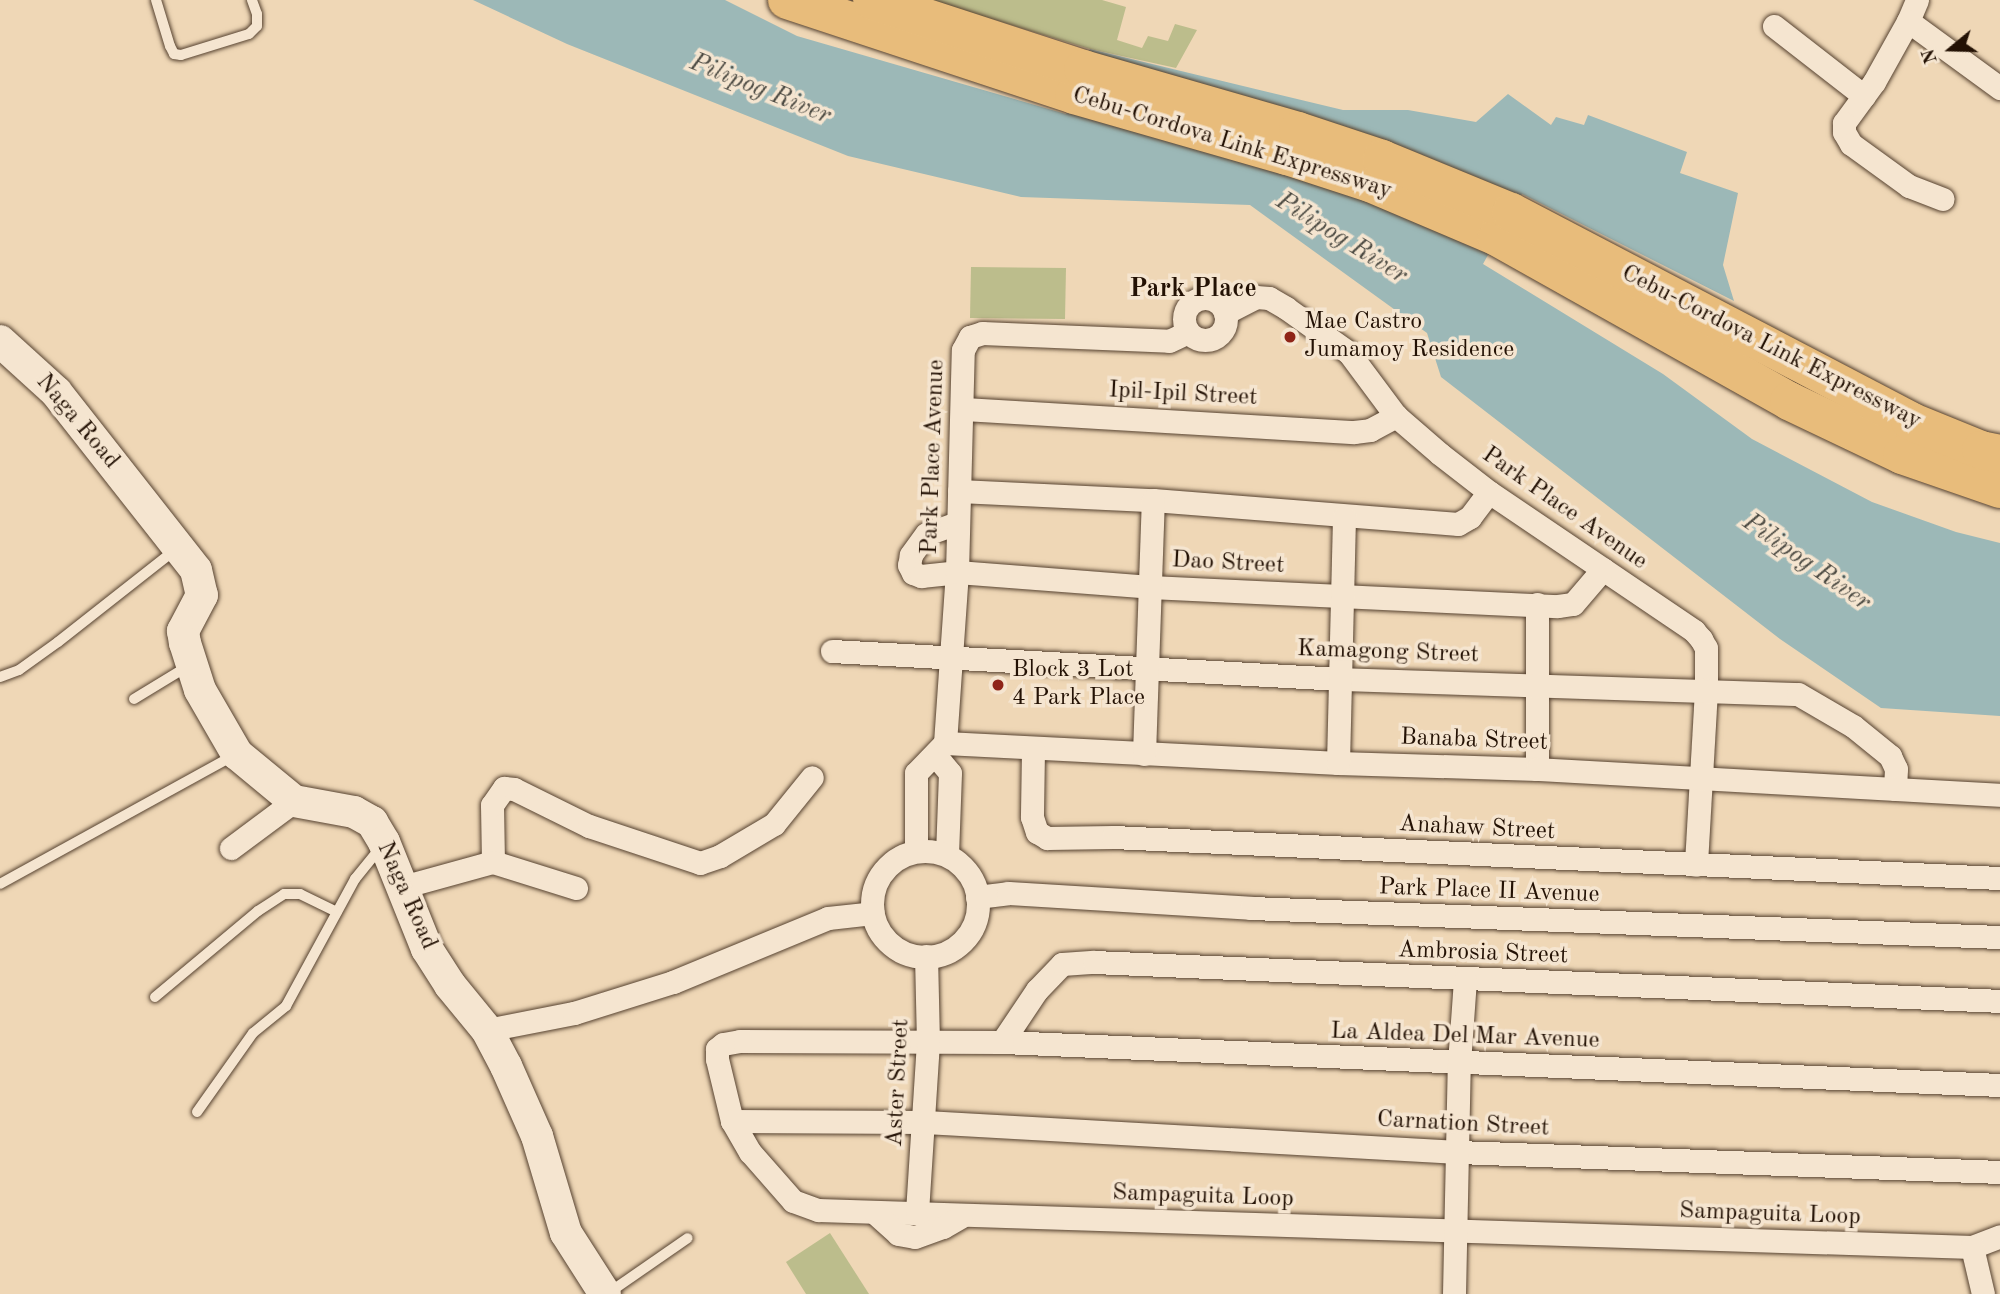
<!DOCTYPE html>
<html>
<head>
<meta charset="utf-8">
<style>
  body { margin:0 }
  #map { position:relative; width:2000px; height:1294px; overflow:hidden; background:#efd7b6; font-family:"Old Standard TT",serif }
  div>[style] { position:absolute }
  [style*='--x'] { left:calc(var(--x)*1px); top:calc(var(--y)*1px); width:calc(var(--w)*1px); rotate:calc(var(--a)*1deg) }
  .green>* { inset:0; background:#bcbd8c }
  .water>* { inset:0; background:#9cb8b7 }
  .roads { filter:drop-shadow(0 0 2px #564230) drop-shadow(0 0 2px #564230) }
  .lane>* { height:10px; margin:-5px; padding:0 5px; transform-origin:5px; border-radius:5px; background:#f5e5d0 }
  .street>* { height:23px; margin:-11.5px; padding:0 11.5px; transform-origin:11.5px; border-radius:11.5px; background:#f5e5d0 }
  .street>.ring { margin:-11.5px; padding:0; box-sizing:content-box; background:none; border:23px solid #f5e5d0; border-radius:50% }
  .secondary>* { height:32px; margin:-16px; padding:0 16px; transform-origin:16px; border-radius:16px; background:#f5e5d0 }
  .highway>* { height:38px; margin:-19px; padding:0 19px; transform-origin:19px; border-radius:19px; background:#e8bc7b }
  .dots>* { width:19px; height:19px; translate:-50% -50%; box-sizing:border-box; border:4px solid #f5e5d0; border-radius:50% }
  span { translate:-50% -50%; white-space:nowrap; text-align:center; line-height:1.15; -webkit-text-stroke:7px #f5e5d0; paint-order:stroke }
  .street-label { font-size:24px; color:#231104 }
  .poi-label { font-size:24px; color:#231104 }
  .left { translate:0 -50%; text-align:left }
  .water-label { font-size:26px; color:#4d4b43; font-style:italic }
  .neighbourhood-label { font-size:26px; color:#231104; font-weight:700 }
  .north { position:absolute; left:1916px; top:14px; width:70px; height:70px; -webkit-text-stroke:5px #f5e5d0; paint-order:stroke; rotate:251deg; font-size:19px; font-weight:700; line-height:28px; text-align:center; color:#231104 }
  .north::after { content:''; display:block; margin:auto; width:24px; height:32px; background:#231104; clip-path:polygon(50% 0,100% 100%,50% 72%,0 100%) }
</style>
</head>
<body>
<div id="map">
  <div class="green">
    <i style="clip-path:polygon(929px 0,1102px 0,1126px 7px,1117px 40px,1142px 48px,1148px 36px,1168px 41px,1175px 24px,1197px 30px,1176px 68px,1090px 49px)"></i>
    <i style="clip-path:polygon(971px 267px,1066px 268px,1065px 319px,970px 318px)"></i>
    <i style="clip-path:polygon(830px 1233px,869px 1294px,806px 1294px,786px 1262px)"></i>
  </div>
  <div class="water">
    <i style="clip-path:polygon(473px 0,725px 0,797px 36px,1066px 114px,1090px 49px,1343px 110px,1408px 110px,1476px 122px,1508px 94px,1551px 125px,1556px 117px,1584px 125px,1588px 115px,1687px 152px,1680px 173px,1738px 193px,1723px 265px,1734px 301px,1522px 194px,1483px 264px,1663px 374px,1752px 439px,1872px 502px,1956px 532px,2000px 543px,2000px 716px,1881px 708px,1780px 639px,1441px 377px,1427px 333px,1250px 205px,1021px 197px,848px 156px,567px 44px)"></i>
  </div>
  <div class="roads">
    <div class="lane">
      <i style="--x:156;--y:0;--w:48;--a:73.1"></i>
      <i style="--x:170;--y:46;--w:9;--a:63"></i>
      <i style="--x:174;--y:54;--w:7;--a:8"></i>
      <i style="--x:181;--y:55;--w:71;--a:-17.2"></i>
      <i style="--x:249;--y:34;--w:11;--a:-45"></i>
      <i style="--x:257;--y:26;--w:12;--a:-90"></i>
      <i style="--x:257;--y:14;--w:15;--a:-110"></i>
      <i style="--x:0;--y:677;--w:20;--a:-20"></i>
      <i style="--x:19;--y:670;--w:48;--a:-35.7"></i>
      <i style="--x:58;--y:642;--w:150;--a:-38.2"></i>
      <i style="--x:134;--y:699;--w:63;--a:-31.4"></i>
      <i style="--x:0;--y:884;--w:268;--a:-28.8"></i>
      <i style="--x:155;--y:997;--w:134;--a:-39.9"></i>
      <i style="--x:258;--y:911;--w:31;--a:-33"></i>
      <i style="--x:284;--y:894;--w:16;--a:0"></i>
      <i style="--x:300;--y:894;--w:41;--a:25.9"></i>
      <i style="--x:197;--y:1112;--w:97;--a:-54.7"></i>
      <i style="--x:253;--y:1033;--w:43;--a:-39.3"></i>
      <i style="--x:286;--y:1006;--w:145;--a:-61.5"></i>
      <i style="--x:355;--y:879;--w:41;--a:-50.9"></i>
      <i style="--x:607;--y:1294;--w:98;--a:-34.7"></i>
    </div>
    <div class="street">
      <i style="--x:1917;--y:0;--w:23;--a:113"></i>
      <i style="--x:1908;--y:21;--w:114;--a:36.1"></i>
      <i style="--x:1908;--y:21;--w:70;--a:119.1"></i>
      <i style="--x:1874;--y:82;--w:51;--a:126.2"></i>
      <i style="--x:1844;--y:123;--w:9;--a:90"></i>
      <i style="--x:1844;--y:132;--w:14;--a:60"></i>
      <i style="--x:1851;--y:144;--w:72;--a:35.9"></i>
      <i style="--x:1909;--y:186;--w:36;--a:21"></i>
      <i style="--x:1774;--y:26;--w:114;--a:37.9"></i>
      <i class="ring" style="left:1184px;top:298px;width:19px;height:19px"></i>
      <i style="--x:1225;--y:313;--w:35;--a:-27"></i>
      <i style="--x:1256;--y:297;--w:13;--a:4"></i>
      <i style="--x:1269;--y:298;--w:20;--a:30"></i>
      <i style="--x:1286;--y:308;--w:77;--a:35.5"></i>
      <i style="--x:1349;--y:353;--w:79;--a:53.3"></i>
      <i style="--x:1396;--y:416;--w:58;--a:40.8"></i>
      <i style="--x:1440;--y:454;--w:62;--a:37.8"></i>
      <i style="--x:1489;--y:492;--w:248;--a:34.1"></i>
      <i style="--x:1694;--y:631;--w:11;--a:49"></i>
      <i style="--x:1701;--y:639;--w:10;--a:61"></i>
      <i style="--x:1706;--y:648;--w:42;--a:90"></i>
      <i style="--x:1706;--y:690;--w:175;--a:93.3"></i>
      <i style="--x:964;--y:409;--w:391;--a:3.4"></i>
      <i style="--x:1354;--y:432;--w:16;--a:-7"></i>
      <i style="--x:1370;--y:430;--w:30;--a:-28"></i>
      <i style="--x:959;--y:491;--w:194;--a:2.7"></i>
      <i style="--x:1153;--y:500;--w:306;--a:4.5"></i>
      <i style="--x:1458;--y:524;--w:14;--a:-30"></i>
      <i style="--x:1470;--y:517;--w:31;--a:-53"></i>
      <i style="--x:957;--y:523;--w:33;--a:160"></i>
      <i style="--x:926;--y:534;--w:26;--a:126"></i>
      <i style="--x:911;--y:555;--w:10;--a:101"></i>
      <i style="--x:909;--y:565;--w:9;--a:63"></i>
      <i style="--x:913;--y:573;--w:9;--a:21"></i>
      <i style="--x:921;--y:576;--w:36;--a:-6"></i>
      <i style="--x:957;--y:572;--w:194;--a:4.4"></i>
      <i style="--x:1150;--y:587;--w:408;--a:2.7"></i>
      <i style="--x:1558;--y:606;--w:15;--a:-8"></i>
      <i style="--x:1573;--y:604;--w:46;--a:-49.4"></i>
      <i style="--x:1537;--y:604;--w:165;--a:90"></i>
      <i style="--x:832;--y:651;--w:509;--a:3.15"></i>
      <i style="--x:1340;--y:679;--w:458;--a:1.9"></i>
      <i style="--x:1798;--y:694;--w:64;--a:30.2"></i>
      <i style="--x:1853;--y:726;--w:48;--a:39"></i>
      <i style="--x:1890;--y:756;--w:14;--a:65"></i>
      <i style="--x:1896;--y:769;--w:20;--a:93"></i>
      <i style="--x:945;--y:743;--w:394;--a:2.9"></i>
      <i style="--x:1338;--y:763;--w:199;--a:1.7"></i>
      <i style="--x:1537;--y:769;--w:464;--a:3.2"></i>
      <i style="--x:1033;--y:750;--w:67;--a:90.9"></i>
      <i style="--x:1032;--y:817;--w:16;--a:72"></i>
      <i style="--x:1037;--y:832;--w:12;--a:31"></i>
      <i style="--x:1047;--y:838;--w:66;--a:-0.9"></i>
      <i style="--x:1113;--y:837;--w:888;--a:2.65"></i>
      <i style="--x:1144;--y:754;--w:254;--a:-88"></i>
      <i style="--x:935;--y:755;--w:23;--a:50"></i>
      <i style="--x:950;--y:773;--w:82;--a:92.1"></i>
      <i style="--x:1338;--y:763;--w:246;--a:-88.6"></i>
      <i style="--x:231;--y:848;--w:79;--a:-36.7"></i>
      <i style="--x:916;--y:851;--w:78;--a:-90"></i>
      <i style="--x:916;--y:773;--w:42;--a:-46"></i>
      <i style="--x:945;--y:743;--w:171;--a:-86"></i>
      <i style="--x:957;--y:572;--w:222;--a:-88.5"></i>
      <i style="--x:963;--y:350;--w:15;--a:-62"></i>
      <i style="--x:970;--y:337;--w:13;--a:-18"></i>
      <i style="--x:982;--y:333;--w:187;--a:2.4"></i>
      <i style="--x:1169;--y:341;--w:21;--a:-25"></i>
      <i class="ring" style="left:872px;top:851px;width:83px;height:83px"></i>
      <i style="--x:493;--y:862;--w:57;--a:-91"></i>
      <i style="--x:492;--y:805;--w:21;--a:-55"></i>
      <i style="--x:504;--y:788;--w:10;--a:6"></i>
      <i style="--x:514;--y:789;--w:84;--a:26.3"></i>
      <i style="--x:589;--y:826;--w:117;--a:18.4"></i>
      <i style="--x:700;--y:863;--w:21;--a:-19"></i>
      <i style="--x:720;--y:856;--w:63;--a:-30.7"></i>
      <i style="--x:774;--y:824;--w:60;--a:-51"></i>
      <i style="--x:402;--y:887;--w:94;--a:-15.4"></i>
      <i style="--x:493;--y:862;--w:87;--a:17.4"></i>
      <i style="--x:977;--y:897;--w:31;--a:-7"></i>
      <i style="--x:1008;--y:893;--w:243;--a:3.5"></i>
      <i style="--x:1251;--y:908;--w:750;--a:2.22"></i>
      <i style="--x:487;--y:1030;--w:89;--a:-11.1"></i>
      <i style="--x:574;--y:1013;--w:104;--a:-17.4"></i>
      <i style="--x:673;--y:982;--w:168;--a:-22.4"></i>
      <i style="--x:828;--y:918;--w:45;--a:-6.3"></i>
      <i style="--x:1002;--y:1042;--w:63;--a:-56.1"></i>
      <i style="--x:1037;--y:990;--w:36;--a:-46"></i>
      <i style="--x:1062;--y:964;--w:32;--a:-4"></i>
      <i style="--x:1094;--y:962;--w:907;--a:2.46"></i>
      <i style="--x:2000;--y:1085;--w:999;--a:-177.53"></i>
      <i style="--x:1002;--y:1042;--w:262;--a:-179.8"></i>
      <i style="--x:740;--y:1041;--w:17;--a:170"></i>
      <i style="--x:723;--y:1044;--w:8;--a:140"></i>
      <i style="--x:717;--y:1049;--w:10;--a:90"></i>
      <i style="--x:717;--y:1059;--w:64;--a:76.4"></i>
      <i style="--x:732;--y:1121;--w:36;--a:60"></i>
      <i style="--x:750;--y:1152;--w:65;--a:48.7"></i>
      <i style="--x:793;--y:1201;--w:27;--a:20"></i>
      <i style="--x:818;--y:1210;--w:1155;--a:1.84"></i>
      <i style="--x:1972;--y:1247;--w:30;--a:-21"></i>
      <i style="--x:732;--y:1121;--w:193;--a:0.3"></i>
      <i style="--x:925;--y:1122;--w:534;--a:3.22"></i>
      <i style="--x:1458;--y:1152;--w:542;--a:2.11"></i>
      <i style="--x:917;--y:1212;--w:169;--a:-86.3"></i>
      <i style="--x:928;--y:1043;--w:87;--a:-91.3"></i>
      <i style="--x:876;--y:1214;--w:30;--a:42"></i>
      <i style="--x:898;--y:1234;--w:17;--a:10"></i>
      <i style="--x:915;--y:1237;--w:30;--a:-20"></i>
      <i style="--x:943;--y:1227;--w:20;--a:-30"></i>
      <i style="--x:1972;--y:1247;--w:48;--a:76.8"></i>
      <i style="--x:1454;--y:1294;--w:231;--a:-88.8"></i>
      <i style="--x:1459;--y:1063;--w:83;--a:-85.9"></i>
    </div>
    <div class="secondary">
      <i style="--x:0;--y:341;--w:76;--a:42.3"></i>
      <i style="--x:56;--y:392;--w:226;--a:51.8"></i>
      <i style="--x:196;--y:570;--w:26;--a:77"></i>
      <i style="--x:202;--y:595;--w:41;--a:117.8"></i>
      <i style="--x:183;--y:631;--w:12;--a:81"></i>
      <i style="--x:185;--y:643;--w:49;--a:72.3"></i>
      <i style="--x:200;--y:690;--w:74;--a:60"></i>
      <i style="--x:237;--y:754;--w:74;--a:39.5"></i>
      <i style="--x:294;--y:801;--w:61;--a:10.4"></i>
      <i style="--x:354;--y:812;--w:21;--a:29"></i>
      <i style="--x:372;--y:822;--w:23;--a:59"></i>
      <i style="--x:384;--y:842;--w:115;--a:68.1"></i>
      <i style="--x:427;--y:949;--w:43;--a:57.4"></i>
      <i style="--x:450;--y:985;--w:58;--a:50.6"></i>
      <i style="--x:487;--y:1030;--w:41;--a:62.2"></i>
      <i style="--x:506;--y:1066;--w:77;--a:66.1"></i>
      <i style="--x:537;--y:1136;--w:101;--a:73.4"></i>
      <i style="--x:566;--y:1233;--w:72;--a:57.4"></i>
    </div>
    <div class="highway">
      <i style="--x:787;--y:0;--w:302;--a:18.3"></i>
      <i style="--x:1074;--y:95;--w:222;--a:16"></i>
      <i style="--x:1287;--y:156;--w:87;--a:18"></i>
      <i style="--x:1370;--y:183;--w:138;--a:23"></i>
      <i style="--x:1497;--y:237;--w:335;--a:29.3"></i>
      <i style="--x:1789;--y:401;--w:125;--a:25.5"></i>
      <i style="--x:1902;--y:455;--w:104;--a:19.1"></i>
      <i style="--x:872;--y:0;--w:222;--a:18.1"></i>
      <i style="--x:1083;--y:69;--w:224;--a:16.1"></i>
      <i style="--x:1298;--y:131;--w:89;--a:18.4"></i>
      <i style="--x:1382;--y:159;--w:139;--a:22.3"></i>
      <i style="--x:1511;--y:212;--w:450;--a:27.6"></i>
      <i style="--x:1910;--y:421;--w:77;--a:22.2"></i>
      <i style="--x:1981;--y:450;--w:19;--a:12"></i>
    </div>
  </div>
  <div class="dots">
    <i style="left:1290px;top:337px;background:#8f2418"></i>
    <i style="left:998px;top:685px;background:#8f2418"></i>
  </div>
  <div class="street-label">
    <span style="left:1232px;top:144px;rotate:17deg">Cebu-Cordova Link Expressway</span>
    <span style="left:1771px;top:348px;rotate:27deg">Cebu-Cordova Link Expressway</span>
    <span style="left:1183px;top:395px;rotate:3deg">Ipil-Ipil Street</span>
    <span style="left:77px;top:422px;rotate:50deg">Naga Road</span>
    <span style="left:934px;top:457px;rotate:-88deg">Park Place Avenue</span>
    <span style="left:1564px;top:509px;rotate:35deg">Park Place Avenue</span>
    <span style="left:1228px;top:564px;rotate:3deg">Dao Street</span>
    <span style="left:1388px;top:653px;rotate:2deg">Kamagong Street</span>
    <span style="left:1474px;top:741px;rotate:2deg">Banaba Street</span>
    <span style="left:1477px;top:829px;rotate:3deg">Anahaw Street</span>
    <span style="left:1489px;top:892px;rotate:2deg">Park Place II Avenue</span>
    <span style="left:406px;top:896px;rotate:66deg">Naga Road</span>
    <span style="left:1483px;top:954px;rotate:2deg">Ambrosia Street</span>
    <span style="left:1465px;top:1037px;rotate:2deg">La Aldea Del Mar Avenue</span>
    <span style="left:899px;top:1083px;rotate:-87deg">Aster Street</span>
    <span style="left:1463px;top:1125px;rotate:3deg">Carnation Street</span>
    <span style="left:1203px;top:1197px;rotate:2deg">Sampaguita Loop</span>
    <span style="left:1770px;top:1215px;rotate:2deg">Sampaguita Loop</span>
  </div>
  <div class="poi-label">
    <span class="left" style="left:1304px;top:337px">Mae Castro<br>Jumamoy Residence</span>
    <span class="left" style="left:1012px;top:685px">Block 3 Lot<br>4 Park Place</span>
  </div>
  <div class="water-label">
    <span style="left:760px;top:90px;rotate:22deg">Pilipog River</span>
    <span style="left:1341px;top:239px;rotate:32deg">Pilipog River</span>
    <span style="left:1806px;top:563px;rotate:35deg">Pilipog River</span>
  </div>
  <div class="neighbourhood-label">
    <span style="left:1193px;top:290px">Park Place</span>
  </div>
  <div class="north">N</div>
</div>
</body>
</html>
